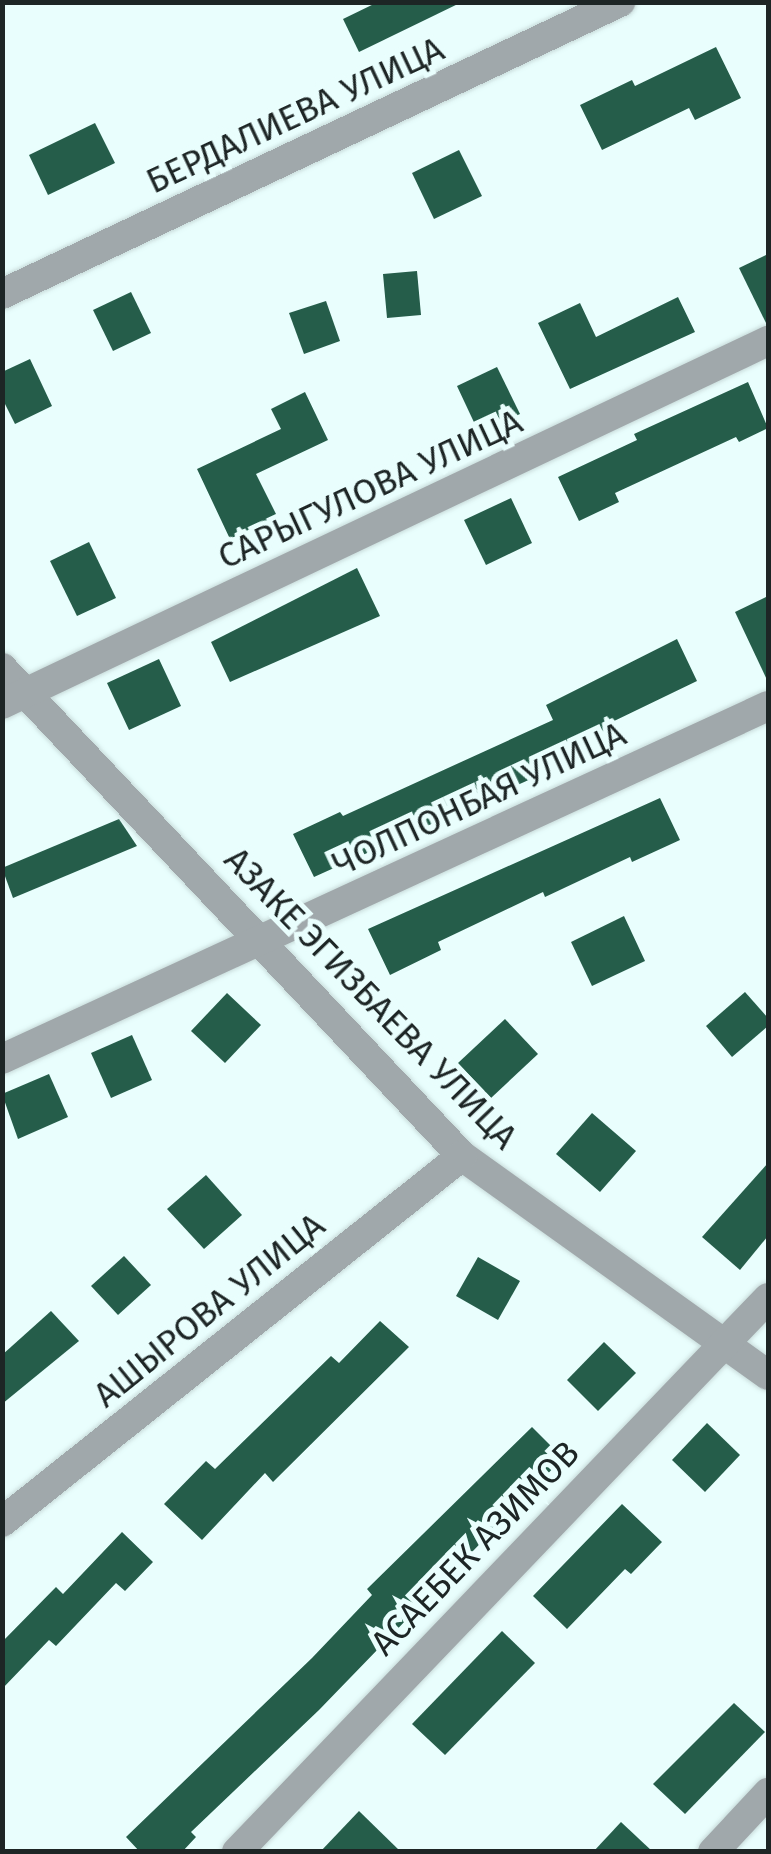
<!DOCTYPE html>
<html>
<head>
<meta charset="utf-8">
<style>
  body { margin:0 }
  #map { position:relative; width:771px; height:1854px; overflow:hidden; background:#e9fefd; font-family:"Fira Sans",sans-serif }
  div>[style] { position:absolute }
  [style*='--x'] { left:calc(var(--x)*1px); top:calc(var(--y)*1px); width:calc(var(--w)*1px); rotate:calc(var(--a)*1deg) }
  .building>* { inset:0; background:#255d4a }
  .roads { filter:drop-shadow(0 0 2px #c8dbda) drop-shadow(0 0 2px #c8dbda) }
  .minor>* { height:30px; margin:-15px; padding:0 15px; transform-origin:15px; border-radius:15px; background:#a0a8ab }
  span { translate:-50% -50%; white-space:nowrap; text-align:center; line-height:1.15; -webkit-text-stroke:10px #e9fefd; paint-order:stroke }
  .street-label { font-size:35px; color:#1d2525 }
  .frame { position:absolute; inset:0; border:5px solid #1d2525; pointer-events:none }
</style>
</head>
<body>
<div id="map">
  <div class="building">
    <i style="clip-path:polygon(378px 2px,462px 2px,359px 52px,343px 19px)"></i>
    <i style="clip-path:polygon(716px 47px,741px 98px,695px 120px,689px 108px,602px 150px,580px 105px,632px 80px,635px 86px)"></i>
    <i style="clip-path:polygon(95px 123px,115px 163px,48px 195px,29px 155px)"></i>
    <i style="clip-path:polygon(459px 150px,482px 196px,434px 219px,412px 173px)"></i>
    <i style="clip-path:polygon(768px 254px,768px 322px,766px 323px,739px 268px)"></i>
    <i style="clip-path:polygon(417px 271px,421px 315px,387px 318px,383px 274px)"></i>
    <i style="clip-path:polygon(131px 292px,151px 333px,113px 351px,93px 310px)"></i>
    <i style="clip-path:polygon(678px 297px,695px 332px,570px 389px,538px 323px,580px 303px,596px 337px)"></i>
    <i style="clip-path:polygon(326px 301px,340px 341px,304px 354px,289px 313px)"></i>
    <i style="clip-path:polygon(30px 359px,52px 406px,15px 424px,2px 398px,2px 372px)"></i>
    <i style="clip-path:polygon(497px 367px,520px 414px,479px 433px,457px 386px)"></i>
    <i style="clip-path:polygon(748px 382px,768px 428px,739px 442px,736px 437px,615px 493px,619px 502px,579px 521px,558px 477px,637px 440px,634px 434px)"></i>
    <i style="clip-path:polygon(305px 392px,328px 440px,256px 474px,277px 516px,230px 539px,197px 469px,281px 429px,271px 409px)"></i>
    <i style="clip-path:polygon(511px 498px,532px 543px,486px 565px,464px 520px)"></i>
    <i style="clip-path:polygon(89px 542px,116px 598px,77px 616px,50px 561px)"></i>
    <i style="clip-path:polygon(357px 568px,380px 616px,230px 682px,211px 642px)"></i>
    <i style="clip-path:polygon(768px 596px,768px 682px,735px 612px)"></i>
    <i style="clip-path:polygon(677px 639px,697px 681px,610px 723px,616px 735px,540px 771px,542px 774px,314px 877px,293px 834px,340px 812px,343px 816px,553px 720px,546px 705px)"></i>
    <i style="clip-path:polygon(159px 659px,181px 706px,129px 730px,107px 683px)"></i>
    <i style="clip-path:polygon(660px 798px,680px 840px,632px 862px,630px 857px,545px 897px,543px 892px,438px 942px,441px 950px,390px 975px,368px 929px)"></i>
    <i style="clip-path:polygon(119px 819px,137px 846px,13px 898px,2px 868px)"></i>
    <i style="clip-path:polygon(624px 916px,645px 961px,592px 986px,571px 942px)"></i>
    <i style="clip-path:polygon(745px 992px,768px 1018px,768px 1026px,732px 1057px,706px 1026px)"></i>
    <i style="clip-path:polygon(227px 993px,261px 1025px,225px 1063px,191px 1031px)"></i>
    <i style="clip-path:polygon(505px 1019px,538px 1054px,491px 1098px,458px 1063px)"></i>
    <i style="clip-path:polygon(132px 1035px,152px 1080px,111px 1098px,91px 1053px)"></i>
    <i style="clip-path:polygon(49px 1074px,68px 1117px,18px 1139px,2px 1094px)"></i>
    <i style="clip-path:polygon(592px 1113px,636px 1151px,600px 1192px,556px 1154px)"></i>
    <i style="clip-path:polygon(768px 1163px,768px 1236px,740px 1270px,702px 1237px)"></i>
    <i style="clip-path:polygon(206px 1175px,242px 1215px,204px 1249px,167px 1209px)"></i>
    <i style="clip-path:polygon(124px 1256px,151px 1285px,118px 1315px,91px 1286px)"></i>
    <i style="clip-path:polygon(478px 1257px,520px 1281px,498px 1320px,456px 1296px)"></i>
    <i style="clip-path:polygon(51px 1311px,79px 1341px,2px 1404px,2px 1355px)"></i>
    <i style="clip-path:polygon(380px 1321px,409px 1347px,273px 1482px,265px 1473px,202px 1540px,164px 1504px,206px 1461px,215px 1469px,331px 1356px,339px 1363px)"></i>
    <i style="clip-path:polygon(604px 1342px,636px 1373px,598px 1411px,567px 1380px)"></i>
    <i style="clip-path:polygon(707px 1423px,740px 1455px,705px 1492px,672px 1460px)"></i>
    <i style="clip-path:polygon(532px 1427px,563px 1458px,319px 1710px,191px 1832px,196px 1837px,182px 1852px,140px 1852px,126px 1837px,312px 1658px,372px 1595px,367px 1589px)"></i>
    <i style="clip-path:polygon(622px 1504px,662px 1542px,631px 1574px,625px 1569px,567px 1629px,533px 1596px)"></i>
    <i style="clip-path:polygon(122px 1532px,153px 1562px,125px 1591px,116px 1583px,56px 1646px,49px 1640px,2px 1689px,2px 1642px,56px 1587px,63px 1594px)"></i>
    <i style="clip-path:polygon(502px 1631px,535px 1663px,445px 1755px,412px 1724px)"></i>
    <i style="clip-path:polygon(734px 1703px,765px 1732px,685px 1814px,653px 1784px)"></i>
    <i style="clip-path:polygon(359px 1811px,401px 1852px,320px 1852px)"></i>
    <i style="clip-path:polygon(621px 1822px,653px 1852px,593px 1852px)"></i>
  </div>
  <div class="roads">
    <div class="minor">
      <i style="--x:2;--y:294;--w:684;--a:-25.29"></i>
      <i style="--x:2;--y:668;--w:671;--a:46.69"></i>
      <i style="--x:462;--y:1156;--w:376;--a:35.6"></i>
      <i style="--x:2;--y:704;--w:848;--a:-25.36"></i>
      <i style="--x:2;--y:1059;--w:843;--a:-24.74"></i>
      <i style="--x:2;--y:1522;--w:588;--a:-38.51"></i>
      <i style="--x:237;--y:1852;--w:767;--a:-46.21"></i>
      <i style="--x:713;--y:1852;--w:81;--a:-47"></i>
    </div>
  </div>
  <div class="street-label">
    <span style="left:295px;top:115px;rotate:-25deg">БЕРДАЛИЕВА УЛИЦА</span>
    <span style="left:370px;top:489px;rotate:-25deg">САРЫГУЛОВА УЛИЦА</span>
    <span style="left:479px;top:799px;rotate:-25deg">ЧОЛПОНБАЯ УЛИЦА</span>
    <span style="left:371px;top:998px;rotate:46deg">АЗАКЕ ЭГИЗБАЕВА УЛИЦА</span>
    <span style="left:209px;top:1310px;rotate:-39deg">АШЫРОВА УЛИЦА</span>
    <span style="left:475px;top:1548px;rotate:-46deg">АСАЕБЕК АЗИМОВ</span>
  </div>
  <div class="frame"></div>
</div>
</body>
</html>
